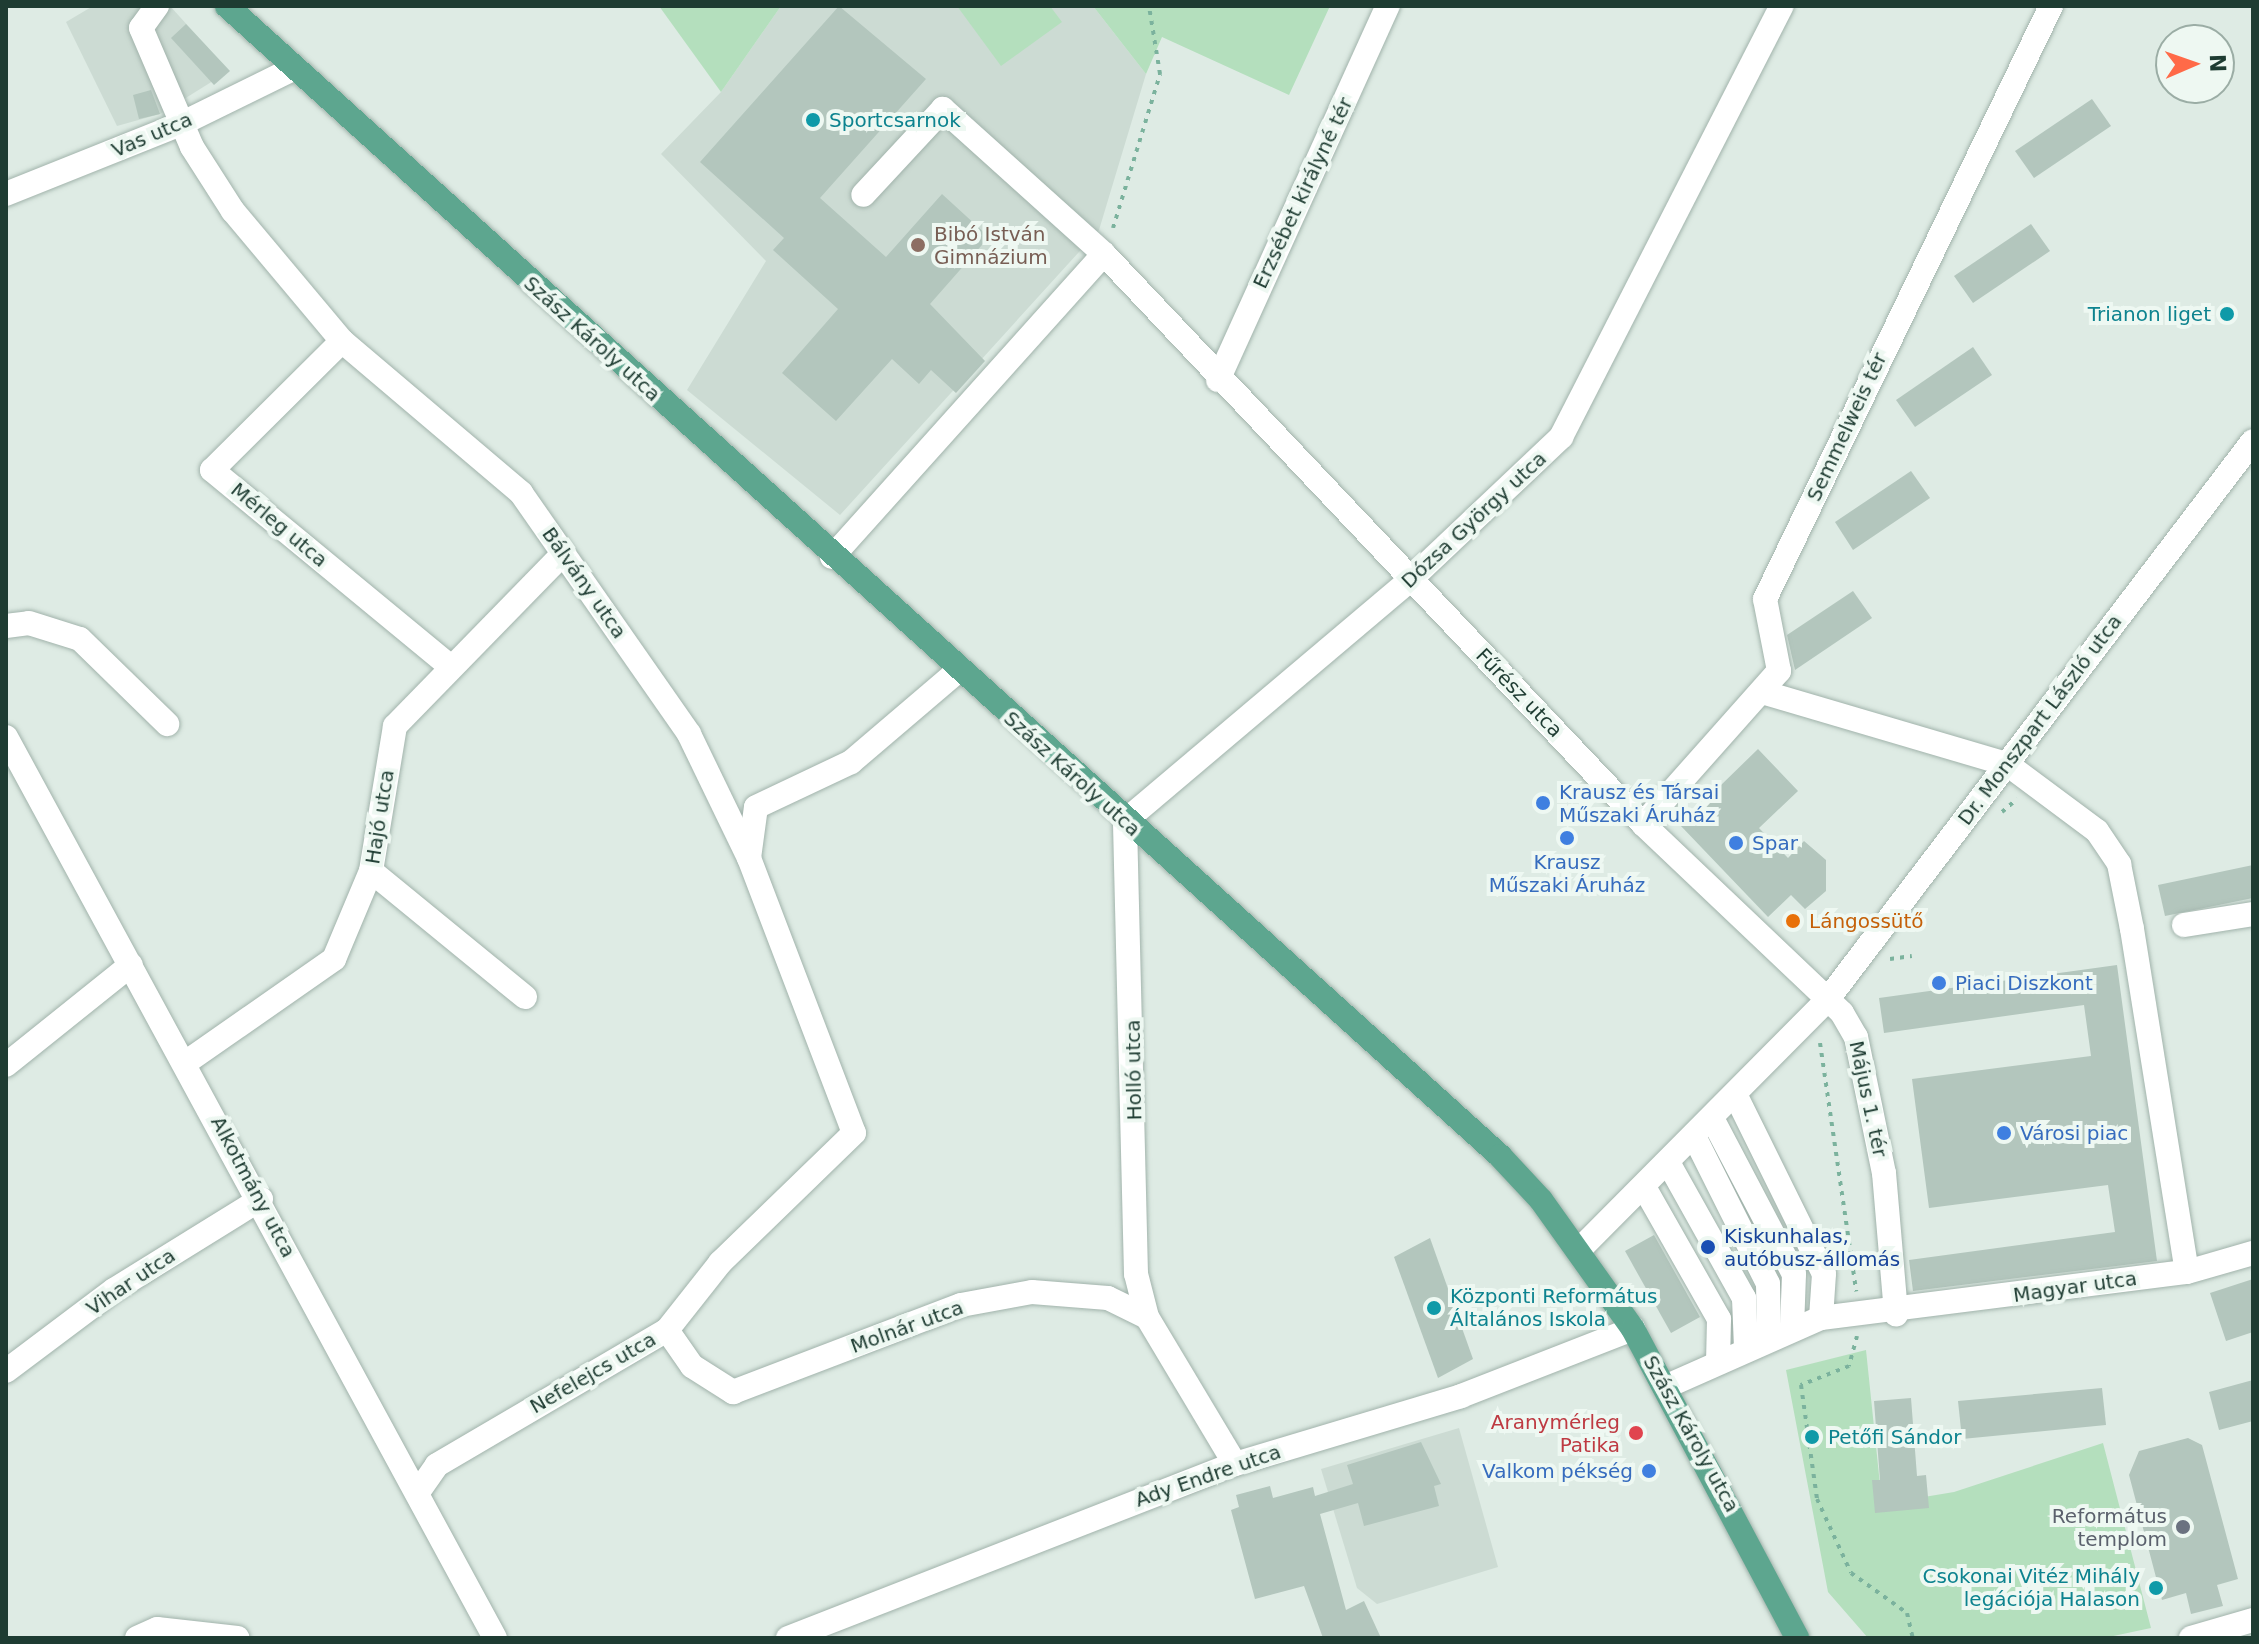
<!DOCTYPE html>
<html>
<head>
<meta charset="utf-8">
<style>
  body { margin:0 }
  #map { position:relative; width:2259px; height:1644px; overflow:hidden; background:#deebe4; font-family:"DejaVu Sans",sans-serif }
  div>[style] { position:absolute }
  [style*='--x'] { left:calc(var(--x)*1px); top:calc(var(--y)*1px); width:calc(var(--w)*1px); rotate:calc(var(--a)*1deg) }
  .built>* { inset:0; background:#ccdbd3 }
  .green>* { inset:0; background:#b4dfbd }
  .building>* { inset:0; background:#b3c6bd }
  .path>* { height:4px; margin-top:-2px; transform-origin:0; background:repeating-linear-gradient(90deg,#7bb29d 0 4px,transparent 0 10px) }
  .roads { filter:drop-shadow(0 0 2px #a1b3ab) drop-shadow(0 0 2px #a1b3ab) }
  .minor>* { height:24px; margin:-12px; padding:0 12px; transform-origin:12px; border-radius:12px; background:#fff }
  .major>* { height:24px; margin:-12px; padding:0 12px; transform-origin:12px; border-radius:12px; background:#5da68f }
  .dots>* { width:22px; height:22px; translate:-50% -50%; box-sizing:border-box; border:4px solid #eef8f2; border-radius:50% }
  span { translate:-50% -50%; white-space:nowrap; text-align:center; line-height:1.15; -webkit-text-stroke:8px #eef8f2; paint-order:stroke }
  .culture-label { font-size:20px; color:#0d838f }
  .left { translate:0 -50%; text-align:left }
  .right { translate:-100% -50%; text-align:right }
  .street-label { font-size:20px; color:#1e3c32 }
  .education-label { font-size:20px; color:#785e54 }
  .shop-label { font-size:20px; color:#366cbe }
  .food-label { font-size:20px; color:#c56008 }
  .transit-label { font-size:20px; color:#164399 }
  .health-label { font-size:20px; color:#be3a42 }
  .worship-label { font-size:20px; color:#5b616d }
  .frame { position:absolute; inset:0; border:8px solid #1e3c32; pointer-events:none }
  .north { position:absolute; left:2155px; top:24px; width:80px; height:80px; box-sizing:border-box; background:#eef8f2; border:2px solid #9bada5; border-radius:50%; rotate:88deg; font-size:22px; font-weight:700; line-height:32px; text-align:center; color:#1e3c32 }
  .north::after { content:''; display:block; margin:auto; width:28px; height:36px; background:#ff6a48; clip-path:polygon(50% 0,100% 100%,50% 72%,0 100%) }
</style>
</head>
<body>
<div id="map">
  <div class="built">
    <i style="clip-path:polygon(93px 6px,170px 6px,229px 71px,160px 114px,117px 126px,66px 22px)"></i>
    <i style="clip-path:polygon(781px 6px,1093px 6px,1146px 74px,1099px 230px,840px 515px,687px 390px,766px 261px,661px 154px,721px 92px)"></i>
    <i style="clip-path:polygon(1459px 1428px,1498px 1567px,1377px 1604px,1357px 1588px,1321px 1469px)"></i>
  </div>
  <div class="green">
    <i style="clip-path:polygon(659px 6px,781px 6px,721px 92px)"></i>
    <i style="clip-path:polygon(957px 6px,1050px 6px,1062px 22px,1001px 66px)"></i>
    <i style="clip-path:polygon(1093px 6px,1330px 6px,1289px 95px,1162px 37px,1146px 74px)"></i>
    <i style="clip-path:polygon(1866px 1350px,1882px 1504px,1954px 1492px,2103px 1443px,2151px 1628px,2104px 1638px,1868px 1638px,1828px 1592px,1786px 1370px)"></i>
  </div>
  <div class="building">
    <i style="clip-path:polygon(839px 6px,926px 79px,820px 198px,886px 257px,942px 194px,989px 237px,930px 304px,985px 361px,956px 393px,931px 370px,919px 384px,892px 359px,836px 421px,782px 373px,838px 309px,773px 250px,784px 238px,700px 162px)"></i>
    <i style="clip-path:polygon(186px 24px,230px 71px,214px 85px,171px 38px)"></i>
    <i style="clip-path:polygon(151px 90px,160px 114px,139px 119px,133px 95px)"></i>
    <i style="clip-path:polygon(2092px 99px,2111px 126px,2034px 178px,2015px 151px)"></i>
    <i style="clip-path:polygon(2031px 224px,2050px 251px,1973px 303px,1954px 276px)"></i>
    <i style="clip-path:polygon(1973px 347px,1992px 375px,1915px 427px,1896px 400px)"></i>
    <i style="clip-path:polygon(1911px 471px,1930px 498px,1853px 550px,1835px 522px)"></i>
    <i style="clip-path:polygon(1853px 591px,1872px 618px,1795px 670px,1787px 635px)"></i>
    <i style="clip-path:polygon(1758px 749px,1798px 791px,1759px 828px,1788px 858px,1804px 841px,1826px 860px,1826px 891px,1805px 909px,1791px 895px,1768px 917px,1680px 825px)"></i>
    <i style="clip-path:polygon(2253px 865px,2253px 898px,2165px 916px,2158px 885px)"></i>
    <i style="clip-path:polygon(2117px 965px,2157px 1261px,1913px 1291px,1909px 1260px,2115px 1232px,2108px 1185px,1929px 1208px,1912px 1079px,2091px 1056px,2084px 1005px,1884px 1033px,1879px 998px)"></i>
    <i style="clip-path:polygon(1654px 1235px,1700px 1317px,1671px 1333px,1625px 1251px)"></i>
    <i style="clip-path:polygon(1430px 1238px,1473px 1359px,1438px 1378px,1394px 1257px)"></i>
    <i style="clip-path:polygon(2253px 1279px,2253px 1332px,2226px 1341px,2210px 1293px)"></i>
    <i style="clip-path:polygon(2253px 1380px,2253px 1421px,2219px 1430px,2209px 1392px)"></i>
    <i style="clip-path:polygon(2102px 1388px,2106px 1425px,1962px 1439px,1958px 1401px)"></i>
    <i style="clip-path:polygon(1911px 1398px,1917px 1476px,1926px 1475px,1929px 1508px,1875px 1513px,1872px 1480px,1880px 1480px,1874px 1401px)"></i>
    <i style="clip-path:polygon(2188px 1438px,2202px 1445px,2238px 1579px,2217px 1585px,2223px 1606px,2191px 1614px,2186px 1593px,2162px 1600px,2129px 1475px,2139px 1451px)"></i>
    <i style="clip-path:polygon(1421px 1442px,1441px 1484px,1434px 1486px,1439px 1506px,1364px 1526px,1358px 1503px,1320px 1514px,1346px 1610px,1364px 1601px,1381px 1638px,1323px 1638px,1304px 1586px,1255px 1599px,1231px 1510px,1239px 1507px,1236px 1495px,1270px 1486px,1273px 1498px,1313px 1487px,1315px 1496px,1353px 1484px,1347px 1465px)"></i>
  </div>
  <div class="path">
    <i style="--x:1113;--y:228;--w:161;--a:-73"></i>
    <i style="--x:1160;--y:74;--w:69;--a:-99.2"></i>
    <i style="--x:2002;--y:812;--w:20;--a:-41"></i>
    <i style="--x:1890;--y:959;--w:22;--a:-8"></i>
    <i style="--x:1820;--y:1043;--w:251;--a:81.7"></i>
    <i style="--x:1857;--y:1336;--w:31;--a:105"></i>
    <i style="--x:1849;--y:1366;--w:52;--a:158.4"></i>
    <i style="--x:1801;--y:1385;--w:115;--a:82"></i>
    <i style="--x:1817;--y:1499;--w:81;--a:65.3"></i>
    <i style="--x:1851;--y:1573;--w:69;--a:35.5"></i>
    <i style="--x:1907;--y:1613;--w:26;--a:77"></i>
  </div>
  <div class="roads">
    <div class="minor">
      <i style="--x:157;--y:6;--w:27;--a:126"></i>
      <i style="--x:141;--y:28;--w:129;--a:66.8"></i>
      <i style="--x:192;--y:147;--w:76;--a:57.4"></i>
      <i style="--x:233;--y:211;--w:170;--a:50"></i>
      <i style="--x:342;--y:341;--w:235;--a:40.3"></i>
      <i style="--x:521;--y:493;--w:294;--a:55.1"></i>
      <i style="--x:689;--y:734;--w:138;--a:64.2"></i>
      <i style="--x:749;--y:858;--w:294;--a:69.1"></i>
      <i style="--x:854;--y:1133;--w:187;--a:135.9"></i>
      <i style="--x:720;--y:1263;--w:85;--a:128.3"></i>
      <i style="--x:667;--y:1330;--w:267;--a:149.6"></i>
      <i style="--x:437;--y:1465;--w:33;--a:125"></i>
      <i style="--x:6;--y:194;--w:188;--a:-21.8"></i>
      <i style="--x:181;--y:124;--w:127;--a:-26.2"></i>
      <i style="--x:1104;--y:254;--w:784;--a:46.6"></i>
      <i style="--x:1643;--y:824;--w:274;--a:43.5"></i>
      <i style="--x:1842;--y:1013;--w:28;--a:60"></i>
      <i style="--x:1856;--y:1037;--w:139;--a:78.4"></i>
      <i style="--x:1884;--y:1173;--w:142;--a:85.1"></i>
      <i style="--x:342;--y:341;--w:183;--a:135.2"></i>
      <i style="--x:212;--y:470;--w:308;--a:39.5"></i>
      <i style="--x:1218;--y:380;--w:411;--a:-65.6"></i>
      <i style="--x:832;--y:557;--w:407;--a:-48.1"></i>
      <i style="--x:1104;--y:254;--w:217;--a:-138"></i>
      <i style="--x:943;--y:109;--w:117;--a:132.9"></i>
      <i style="--x:6;--y:626;--w:23;--a:-7"></i>
      <i style="--x:29;--y:623;--w:53;--a:17.4"></i>
      <i style="--x:80;--y:639;--w:122;--a:44.3"></i>
      <i style="--x:1765;--y:693;--w:252;--a:16.4"></i>
      <i style="--x:2007;--y:764;--w:112;--a:36.7"></i>
      <i style="--x:2097;--y:831;--w:40;--a:56"></i>
      <i style="--x:2119;--y:864;--w:66;--a:78.7"></i>
      <i style="--x:2132;--y:929;--w:347;--a:80.9"></i>
      <i style="--x:6;--y:737;--w:1025;--a:61.51"></i>
      <i style="--x:1643;--y:824;--w:205;--a:-48.4"></i>
      <i style="--x:1779;--y:671;--w:73;--a:-101"></i>
      <i style="--x:1765;--y:599;--w:658;--a:-64.25"></i>
      <i style="--x:749;--y:858;--w:51;--a:-82.2"></i>
      <i style="--x:756;--y:807;--w:105;--a:-25.3"></i>
      <i style="--x:851;--y:762;--w:140;--a:-40.4"></i>
      <i style="--x:371;--y:871;--w:199;--a:39.3"></i>
      <i style="--x:2184;--y:925;--w:70;--a:-9.1"></i>
      <i style="--x:185;--y:1063;--w:182;--a:-34.9"></i>
      <i style="--x:334;--y:959;--w:95;--a:-67.2"></i>
      <i style="--x:371;--y:871;--w:147;--a:-80.6"></i>
      <i style="--x:395;--y:726;--w:240;--a:-45.7"></i>
      <i style="--x:6;--y:1065;--w:160;--a:-38.7"></i>
      <i style="--x:1737;--y:1098;--w:196;--a:63.7"></i>
      <i style="--x:1824;--y:1274;--w:44;--a:93.9"></i>
      <i style="--x:1713;--y:1120;--w:174;--a:62.3"></i>
      <i style="--x:1794;--y:1274;--w:54;--a:92.1"></i>
      <i style="--x:1695;--y:1138;--w:163;--a:63.4"></i>
      <i style="--x:1768;--y:1284;--w:53;--a:88.9"></i>
      <i style="--x:1669;--y:1164;--w:154;--a:60.8"></i>
      <i style="--x:1744;--y:1298;--w:50;--a:87.7"></i>
      <i style="--x:1644;--y:1187;--w:152;--a:60.4"></i>
      <i style="--x:1719;--y:1319;--w:43;--a:91.3"></i>
      <i style="--x:1579;--y:1250;--w:354;--a:-45.2"></i>
      <i style="--x:1828;--y:999;--w:701;--a:-52.71"></i>
      <i style="--x:1147;--y:1317;--w:44;--a:-104.3"></i>
      <i style="--x:1136;--y:1274;--w:453;--a:-91.4"></i>
      <i style="--x:1125;--y:821;--w:375;--a:-40.2"></i>
      <i style="--x:1411;--y:579;--w:207;--a:-43.4"></i>
      <i style="--x:1561;--y:437;--w:484;--a:-62.9"></i>
      <i style="--x:667;--y:1330;--w:44;--a:55.2"></i>
      <i style="--x:692;--y:1366;--w:49;--a:32.4"></i>
      <i style="--x:733;--y:1392;--w:244;--a:-20.9"></i>
      <i style="--x:961;--y:1305;--w:72;--a:-10.4"></i>
      <i style="--x:1032;--y:1292;--w:76;--a:4.5"></i>
      <i style="--x:1108;--y:1298;--w:43;--a:26"></i>
      <i style="--x:1147;--y:1317;--w:171;--a:59.1"></i>
      <i style="--x:6;--y:1371;--w:135;--a:-36.9"></i>
      <i style="--x:114;--y:1290;--w:173;--a:-31.8"></i>
      <i style="--x:1665;--y:1387;--w:171;--a:-23.9"></i>
      <i style="--x:1821;--y:1318;--w:369;--a:-7.2"></i>
      <i style="--x:2187;--y:1272;--w:69;--a:-16.1"></i>
      <i style="--x:137;--y:1638;--w:22;--a:-24"></i>
      <i style="--x:157;--y:1629;--w:81;--a:6.3"></i>
      <i style="--x:788;--y:1638;--w:480;--a:-21.3"></i>
      <i style="--x:1235;--y:1464;--w:236;--a:-16.7"></i>
      <i style="--x:1461;--y:1396;--w:185;--a:-21.3"></i>
      <i style="--x:2191;--y:1638;--w:65;--a:-16.2"></i>
    </div>
    <div class="major">
      <i style="--x:227;--y:6;--w:1716;--a:42.09"></i>
      <i style="--x:1500;--y:1156;--w:60;--a:47"></i>
      <i style="--x:1541;--y:1200;--w:158;--a:54.5"></i>
      <i style="--x:1633;--y:1329;--w:350;--a:62"></i>
    </div>
  </div>
  <div class="dots">
    <i style="left:813px;top:120px;background:#0f9aa8"></i>
    <i style="left:918px;top:245px;background:#8d6e63"></i>
    <i style="left:2227px;top:314px;background:#0f9aa8"></i>
    <i style="left:1543px;top:803px;background:#3f7fe0"></i>
    <i style="left:1567px;top:838px;background:#3f7fe0"></i>
    <i style="left:1736px;top:843px;background:#3f7fe0"></i>
    <i style="left:1793px;top:921px;background:#e8710a"></i>
    <i style="left:1939px;top:983px;background:#3f7fe0"></i>
    <i style="left:2004px;top:1133px;background:#3f7fe0"></i>
    <i style="left:1708px;top:1247px;background:#1a4fb4"></i>
    <i style="left:1434px;top:1308px;background:#0f9aa8"></i>
    <i style="left:1636px;top:1433px;background:#e0444e"></i>
    <i style="left:1812px;top:1437px;background:#0f9aa8"></i>
    <i style="left:1649px;top:1471px;background:#3f7fe0"></i>
    <i style="left:2183px;top:1527px;background:#6b7280"></i>
    <i style="left:2156px;top:1588px;background:#0f9aa8"></i>
  </div>
  <div class="culture-label">
    <span class="left" style="left:829px;top:120px">Sportcsarnok</span>
    <span class="right" style="left:2211px;top:314px">Trianon liget</span>
    <span class="left" style="left:1450px;top:1308px">Központi Református<br>Általános Iskola</span>
    <span class="left" style="left:1828px;top:1437px">Petőfi Sándor</span>
    <span class="right" style="left:2140px;top:1588px">Csokonai Vitéz Mihály<br>legációja Halason</span>
  </div>
  <div class="street-label">
    <span style="left:152px;top:135px;rotate:-23deg">Vas utca</span>
    <span style="left:1303px;top:193px;rotate:-65deg">Erzsébet királyné tér</span>
    <span style="left:592px;top:339px;rotate:42deg">Szász Károly utca</span>
    <span style="left:1847px;top:427px;rotate:-65deg">Semmelweis tér</span>
    <span style="left:1474px;top:520px;rotate:-43deg">Dózsa György utca</span>
    <span style="left:279px;top:525px;rotate:40deg">Mérleg utca</span>
    <span style="left:584px;top:583px;rotate:55deg">Bálvány utca</span>
    <span style="left:1519px;top:693px;rotate:46deg">Fűrész utca</span>
    <span style="left:2040px;top:720px;rotate:-53deg">Dr. Monszpart László utca</span>
    <span style="left:1072px;top:774px;rotate:42deg">Szász Károly utca</span>
    <span style="left:380px;top:817px;rotate:-81deg">Hajó utca</span>
    <span style="left:1134px;top:1070px;rotate:-91deg">Holló utca</span>
    <span style="left:1868px;top:1099px;rotate:78deg">Május 1. tér</span>
    <span style="left:253px;top:1187px;rotate:62deg">Alkotmány utca</span>
    <span style="left:131px;top:1282px;rotate:-34deg">Vihar utca</span>
    <span style="left:2075px;top:1287px;rotate:-8deg">Magyar utca</span>
    <span style="left:907px;top:1327px;rotate:-20deg">Molnár utca</span>
    <span style="left:593px;top:1373px;rotate:-30deg">Nefelejcs utca</span>
    <span style="left:1691px;top:1434px;rotate:61deg">Szász Károly utca</span>
    <span style="left:1208px;top:1476px;rotate:-19deg">Ady Endre utca</span>
  </div>
  <div class="education-label">
    <span class="left" style="left:934px;top:246px">Bibó István<br>Gimnázium</span>
  </div>
  <div class="shop-label">
    <span class="left" style="left:1559px;top:804px">Krausz és Társai<br>Műszaki Áruház</span>
    <span class="left" style="left:1752px;top:843px">Spar</span>
    <span style="left:1567px;top:874px">Krausz<br>Műszaki Áruház</span>
    <span class="left" style="left:1955px;top:983px">Piaci Diszkont</span>
    <span class="left" style="left:2020px;top:1133px">Városi piac</span>
    <span class="right" style="left:1633px;top:1471px">Valkom pékség</span>
  </div>
  <div class="food-label">
    <span class="left" style="left:1809px;top:921px">Lángossütő</span>
  </div>
  <div class="transit-label">
    <span class="left" style="left:1724px;top:1248px">Kiskunhalas,<br>autóbusz-állomás</span>
  </div>
  <div class="health-label">
    <span class="right" style="left:1620px;top:1434px">Aranymérleg<br>Patika</span>
  </div>
  <div class="worship-label">
    <span class="right" style="left:2167px;top:1528px">Református<br>templom</span>
  </div>
  <div class="frame"></div>
  <div class="north">N</div>
</div>
</body>
</html>
